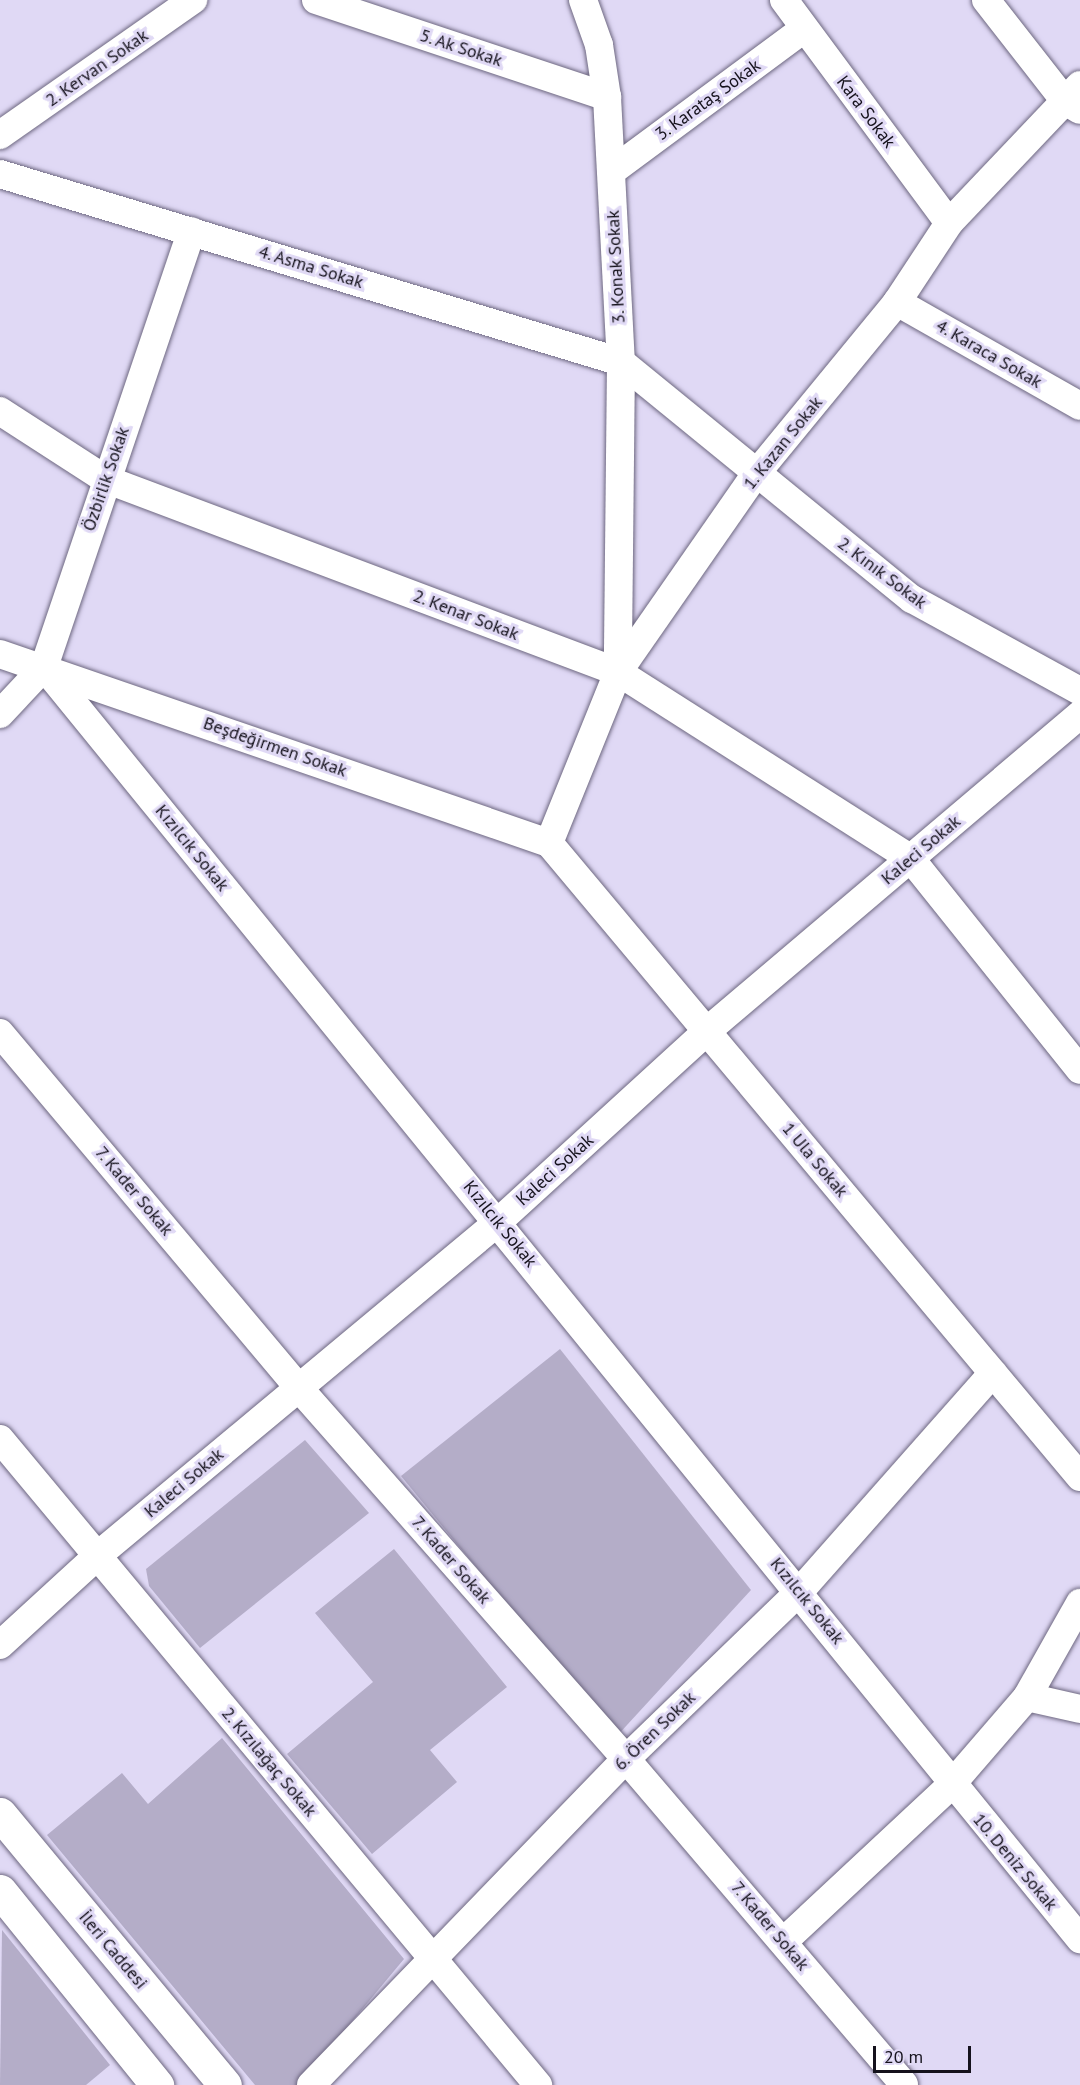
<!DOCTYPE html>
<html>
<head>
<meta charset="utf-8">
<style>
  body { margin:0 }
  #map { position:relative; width:1080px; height:2085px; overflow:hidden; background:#e0d9f5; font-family:"PT Sans",sans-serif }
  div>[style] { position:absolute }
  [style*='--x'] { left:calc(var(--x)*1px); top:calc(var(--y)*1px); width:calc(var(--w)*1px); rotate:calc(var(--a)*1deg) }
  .building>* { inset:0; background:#b4adc8 }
  .roads { filter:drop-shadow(0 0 2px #6d6780) drop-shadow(0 0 2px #6d6780) }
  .street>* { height:28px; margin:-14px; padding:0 14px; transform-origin:14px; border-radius:14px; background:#fff }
  .secondary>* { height:33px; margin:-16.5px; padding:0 16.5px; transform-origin:16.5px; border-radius:16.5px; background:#fff }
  span { translate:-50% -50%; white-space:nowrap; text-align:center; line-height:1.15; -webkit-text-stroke:6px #e0d9f5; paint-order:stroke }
  .street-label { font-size:18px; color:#15121c }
  .scale { position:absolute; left:873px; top:2046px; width:98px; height:27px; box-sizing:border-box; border:3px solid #15121c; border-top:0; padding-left:8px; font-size:18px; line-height:21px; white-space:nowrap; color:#15121c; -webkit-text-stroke:4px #e0d9f5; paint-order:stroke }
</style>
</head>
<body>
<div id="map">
  <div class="building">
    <i style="clip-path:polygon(560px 1349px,751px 1590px,616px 1737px,401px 1476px)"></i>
    <i style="clip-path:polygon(305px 1440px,369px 1513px,200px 1648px,149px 1586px,146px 1569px)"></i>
    <i style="clip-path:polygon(394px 1549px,507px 1687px,430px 1750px,457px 1782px,372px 1854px,287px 1754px,373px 1682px,315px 1613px)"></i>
    <i style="clip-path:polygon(222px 1738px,404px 1959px,299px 2085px,255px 2085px,47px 1835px,122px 1773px,148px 1804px)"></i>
    <i style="clip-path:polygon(2px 1930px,110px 2065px,86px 2085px,0 2085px)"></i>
  </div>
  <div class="roads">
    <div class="street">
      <i style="--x:316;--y:0;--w:307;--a:18.4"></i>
      <i style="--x:583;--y:0;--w:48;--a:70.4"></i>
      <i style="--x:599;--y:45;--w:53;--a:81.3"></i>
      <i style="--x:607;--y:97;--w:265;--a:87"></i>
      <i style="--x:621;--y:362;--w:375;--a:39.2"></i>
      <i style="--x:912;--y:599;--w:192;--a:28.7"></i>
      <i style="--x:784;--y:0;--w:277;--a:53.5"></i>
      <i style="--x:986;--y:0;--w:128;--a:52"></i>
      <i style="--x:1065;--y:101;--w:17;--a:31"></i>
      <i style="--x:0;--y:135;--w:236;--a:-35"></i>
      <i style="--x:612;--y:171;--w:239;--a:-36.5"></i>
      <i style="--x:0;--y:174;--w:649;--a:16.84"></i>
      <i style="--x:621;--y:362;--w:310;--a:90.6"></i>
      <i style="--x:897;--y:302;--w:210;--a:29.6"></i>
      <i style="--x:0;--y:411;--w:125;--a:32.9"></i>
      <i style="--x:105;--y:479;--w:548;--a:20.62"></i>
      <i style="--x:618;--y:672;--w:348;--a:32.5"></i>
      <i style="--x:911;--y:859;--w:270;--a:51.3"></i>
      <i style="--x:0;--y:654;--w:581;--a:19"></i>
      <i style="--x:44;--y:667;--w:1641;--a:50.84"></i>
      <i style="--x:0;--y:714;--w:64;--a:-46.9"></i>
      <i style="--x:44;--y:667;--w:460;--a:-71.3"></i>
      <i style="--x:549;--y:843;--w:184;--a:-68"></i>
      <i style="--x:618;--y:672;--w:240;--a:-55.2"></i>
      <i style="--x:755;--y:475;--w:224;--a:-50.6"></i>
      <i style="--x:897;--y:302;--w:95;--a:-56.6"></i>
      <i style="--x:949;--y:223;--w:190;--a:-46.5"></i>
      <i style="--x:549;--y:843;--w:827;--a:50.05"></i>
      <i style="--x:0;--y:1033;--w:463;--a:49.9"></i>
      <i style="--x:298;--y:1387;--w:496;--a:48.6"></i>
      <i style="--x:626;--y:1759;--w:428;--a:49.5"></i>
      <i style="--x:0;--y:1439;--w:841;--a:50.21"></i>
      <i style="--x:0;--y:1645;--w:132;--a:-42.5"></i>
      <i style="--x:97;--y:1556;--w:522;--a:-39.79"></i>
      <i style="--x:498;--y:1222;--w:283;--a:-42.4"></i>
      <i style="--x:707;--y:1031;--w:489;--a:-40.3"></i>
      <i style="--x:1027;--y:1697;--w:54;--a:12.8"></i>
      <i style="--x:784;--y:1941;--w:229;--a:-43"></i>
      <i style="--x:951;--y:1785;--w:116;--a:-49.2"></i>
      <i style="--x:1027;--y:1697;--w:108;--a:-60.6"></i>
      <i style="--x:311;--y:2085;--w:453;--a:-46"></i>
      <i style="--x:626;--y:1759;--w:242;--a:-44"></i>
      <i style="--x:800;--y:1591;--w:291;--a:-48.5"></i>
    </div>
    <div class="secondary">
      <i style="--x:0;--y:1814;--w:352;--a:50.3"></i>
      <i style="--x:0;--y:1891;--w:250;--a:51"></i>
    </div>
  </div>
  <div class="street-label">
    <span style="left:461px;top:48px;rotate:18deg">5. Ak Sokak</span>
    <span style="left:97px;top:68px;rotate:-35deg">2. Kervan Sokak</span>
    <span style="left:708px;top:100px;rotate:-36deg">3. Karataş Sokak</span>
    <span style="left:866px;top:112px;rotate:53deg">Kara Sokak</span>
    <span style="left:311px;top:267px;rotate:17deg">4. Asma Sokak</span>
    <span style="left:616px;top:267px;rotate:-93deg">3. Konak Sokak</span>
    <span style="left:989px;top:354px;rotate:30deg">4. Karaca Sokak</span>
    <span style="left:783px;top:443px;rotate:-51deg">1. Kazan Sokak</span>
    <span style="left:106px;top:479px;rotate:-71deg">Özbirlik Sokak</span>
    <span style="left:882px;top:573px;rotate:37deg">2. Kınık Sokak</span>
    <span style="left:466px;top:615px;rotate:21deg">2. Kenar Sokak</span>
    <span style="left:275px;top:747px;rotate:19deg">Beşdeğirmen Sokak</span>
    <span style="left:192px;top:848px;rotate:51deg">Kızılcık Sokak</span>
    <span style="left:921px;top:850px;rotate:-40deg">Kaleci Sokak</span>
    <span style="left:815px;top:1160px;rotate:50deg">1 Ula Sokak</span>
    <span style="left:555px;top:1170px;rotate:-42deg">Kaleci Sokak</span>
    <span style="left:134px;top:1191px;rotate:50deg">7. Kader Sokak</span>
    <span style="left:500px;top:1224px;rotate:51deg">Kızılcık Sokak</span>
    <span style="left:184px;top:1483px;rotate:-40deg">Kaleci Sokak</span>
    <span style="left:451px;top:1560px;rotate:49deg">7. Kader Sokak</span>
    <span style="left:807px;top:1601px;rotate:51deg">Kızılcık Sokak</span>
    <span style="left:655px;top:1731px;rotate:-44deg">6. Ören Sokak</span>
    <span style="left:269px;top:1762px;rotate:50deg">2. Kızılağaç Sokak</span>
    <span style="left:1015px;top:1862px;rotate:50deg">10. Deniz Sokak</span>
    <span style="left:770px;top:1926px;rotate:50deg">7. Kader Sokak</span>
    <span style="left:113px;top:1950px;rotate:50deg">İleri Caddesi</span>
  </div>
  <div class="scale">20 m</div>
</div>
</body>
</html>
